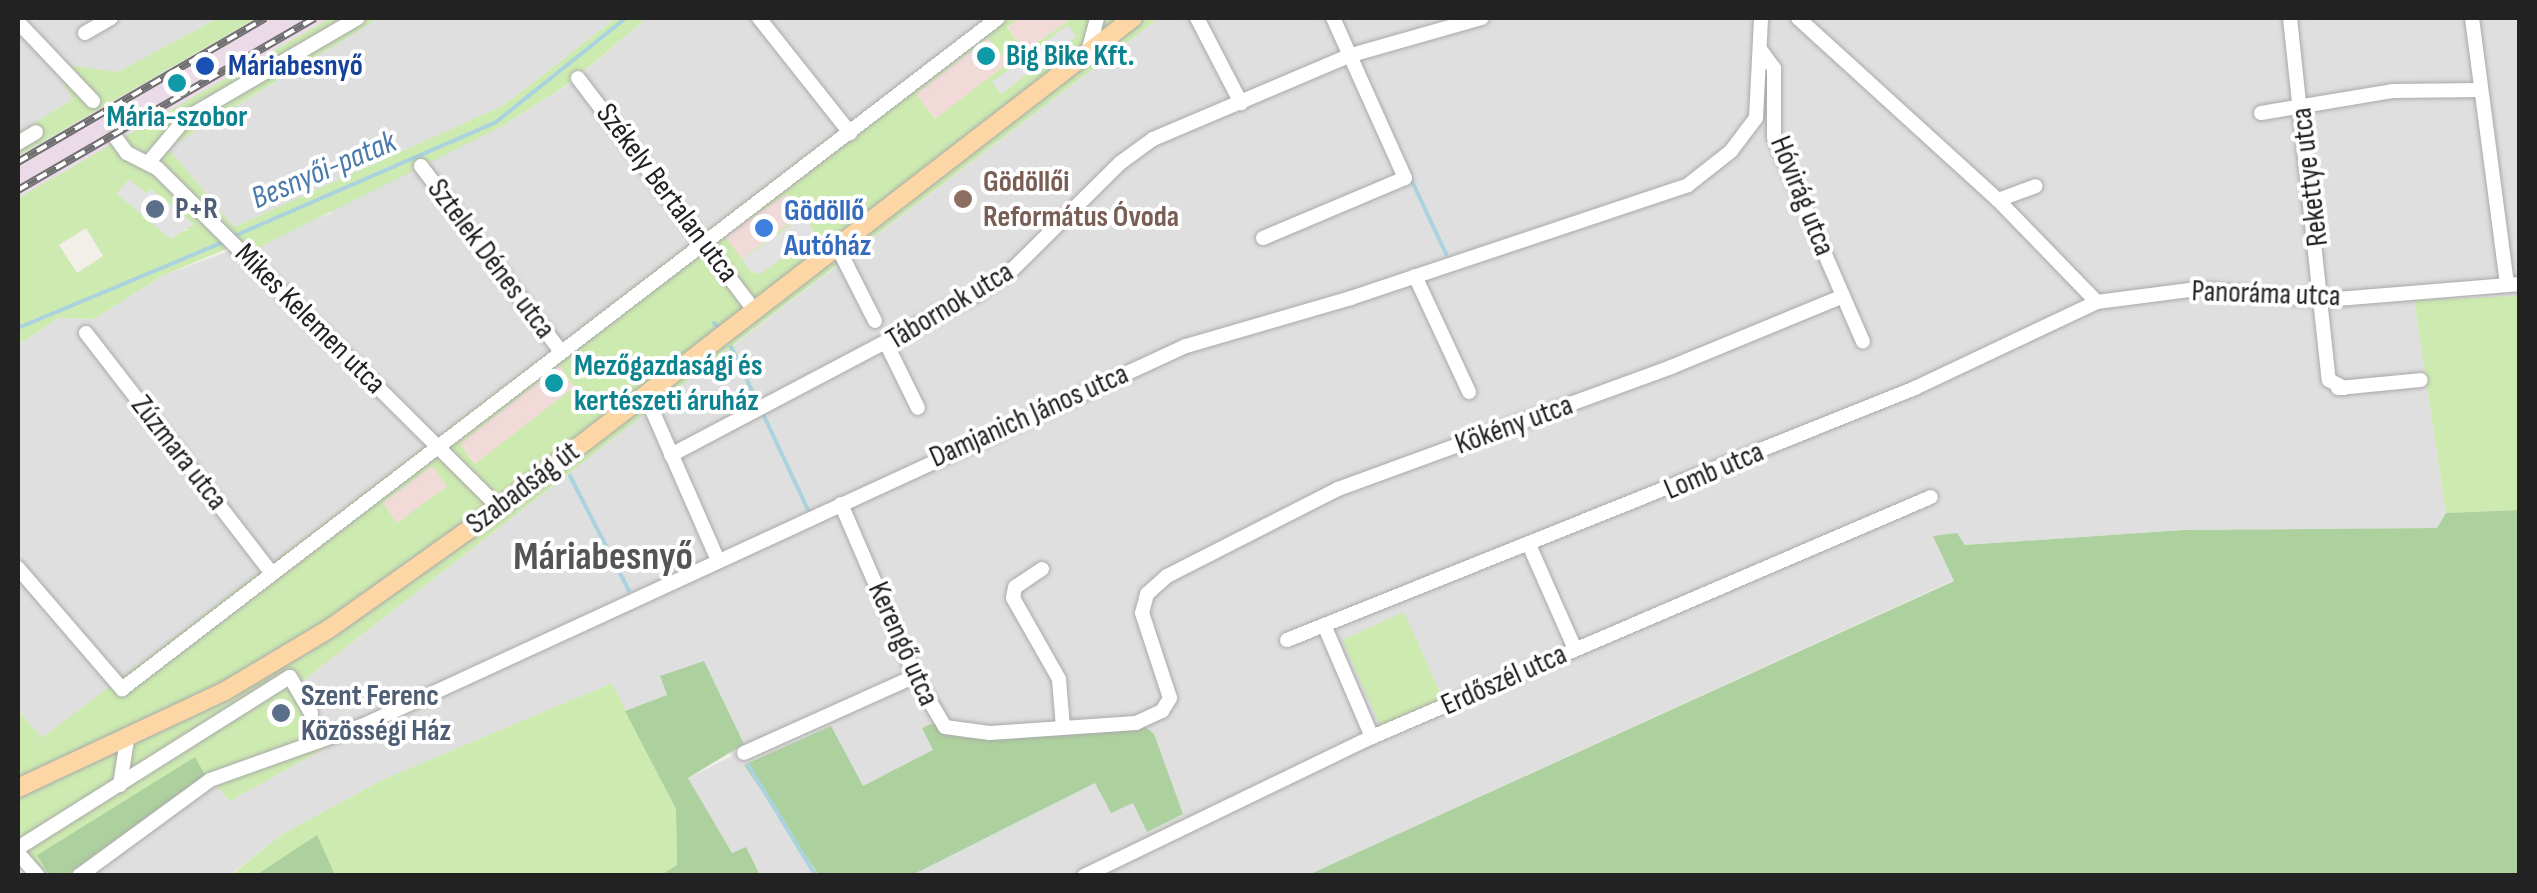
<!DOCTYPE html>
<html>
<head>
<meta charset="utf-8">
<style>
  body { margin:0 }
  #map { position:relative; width:2537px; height:893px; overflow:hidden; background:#f2efe9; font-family:"Sofia Sans Condensed",sans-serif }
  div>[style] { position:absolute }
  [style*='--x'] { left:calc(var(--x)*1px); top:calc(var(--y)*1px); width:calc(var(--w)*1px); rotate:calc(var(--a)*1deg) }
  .residential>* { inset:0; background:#e0dfdf }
  .commercial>* { inset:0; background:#f2dad9 }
  .industrial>* { inset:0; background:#ebdbe8 }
  .grass>* { inset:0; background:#cdebb0 }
  .forest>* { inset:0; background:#add19e }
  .parking>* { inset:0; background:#e2e2e2 }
  .stream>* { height:4px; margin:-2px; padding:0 2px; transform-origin:2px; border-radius:2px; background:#aad3df }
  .roads { filter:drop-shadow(0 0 2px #a9a9a9) drop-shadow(0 0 2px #a9a9a9) }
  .minor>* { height:14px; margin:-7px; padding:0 7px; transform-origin:7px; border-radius:7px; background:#fff }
  .major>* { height:18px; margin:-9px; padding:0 9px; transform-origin:9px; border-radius:9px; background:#fcd6a4 }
  .rail>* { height:8px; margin-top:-4px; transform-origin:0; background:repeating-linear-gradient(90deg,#fff 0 11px,#707070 0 22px); box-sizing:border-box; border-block:2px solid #707070 }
  .dots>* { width:28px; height:28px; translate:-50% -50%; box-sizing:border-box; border:5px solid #fff; border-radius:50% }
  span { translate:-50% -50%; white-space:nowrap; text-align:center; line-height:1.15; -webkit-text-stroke:8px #fff; paint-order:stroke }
  .culture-label { font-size:30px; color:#0d838f; font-weight:700 }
  .left { translate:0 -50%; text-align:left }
  .transit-label { font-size:30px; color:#164399; font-weight:700 }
  .street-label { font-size:30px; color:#222 }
  .education-label { font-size:30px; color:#785e54; font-weight:700 }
  .service-label { font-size:30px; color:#4e5e75; font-weight:700 }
  .shop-label { font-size:30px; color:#366cbe; font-weight:700 }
  .water-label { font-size:32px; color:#4a7aab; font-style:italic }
  .district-label { font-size:40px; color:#555; font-weight:700 }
  .frame { position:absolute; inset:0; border:20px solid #222; pointer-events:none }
</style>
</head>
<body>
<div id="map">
  <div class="residential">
    <i style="clip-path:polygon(18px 18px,218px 18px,118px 72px,84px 71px,73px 99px,18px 133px)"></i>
    <i style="clip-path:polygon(379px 18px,616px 18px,504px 105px,234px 227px,168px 148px)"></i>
    <i style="clip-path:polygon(647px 18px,985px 18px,41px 739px,18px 710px,18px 345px,58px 318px,94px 319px,162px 276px,332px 213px,328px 209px,501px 127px,571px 83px)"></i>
    <i style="clip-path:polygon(1159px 18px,2519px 18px,2519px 296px,2414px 300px,2446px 513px,2437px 528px,2183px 530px,1965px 545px,1957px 533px,1934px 537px,1954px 580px,1308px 875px,760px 875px,746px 848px,732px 854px,688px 778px,732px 756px,660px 677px,668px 695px,625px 711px,612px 683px,382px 780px,281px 835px,230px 875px,87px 876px,213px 782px,230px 801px,336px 742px,299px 684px,728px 349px,760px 402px,733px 346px)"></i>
  </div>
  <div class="commercial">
    <i style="clip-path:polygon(1019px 18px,1072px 18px,1025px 51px,1007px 26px)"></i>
    <i style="clip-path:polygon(988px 38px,1008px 63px,936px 120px,916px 94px)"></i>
    <i style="clip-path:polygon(787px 193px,802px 214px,742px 259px,725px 236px)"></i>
    <i style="clip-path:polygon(561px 364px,574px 387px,476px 464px,460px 444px)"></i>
    <i style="clip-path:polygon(432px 466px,447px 486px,398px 524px,382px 504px)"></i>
  </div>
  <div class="industrial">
    <i style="clip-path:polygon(257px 18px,330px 18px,18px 198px,18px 156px)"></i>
  </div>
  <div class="grass">
    <i style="clip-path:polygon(218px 18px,257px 18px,18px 156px,18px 133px,73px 99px,59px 78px,73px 66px,118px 72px)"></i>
    <i style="clip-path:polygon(evenodd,330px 18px,379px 18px,168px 148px,234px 227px,504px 105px,616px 18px,647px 18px,570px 83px,501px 127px,254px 250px,245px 241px,162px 276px,94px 319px,58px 318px,18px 345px,18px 198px,330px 18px,129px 180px,147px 194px,188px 230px,176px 233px,129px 180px,330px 18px,86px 228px,103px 256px,77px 273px,59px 245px,86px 228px)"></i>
    <i style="clip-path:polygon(evenodd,985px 18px,1019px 18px,1007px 27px,1025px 51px,1072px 18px,1159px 18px,733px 345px,761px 403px,728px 349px,299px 684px,336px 742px,230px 801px,213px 783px,87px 875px,66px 875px,204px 776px,194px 758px,37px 855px,49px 875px,30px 875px,18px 867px,18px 710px,42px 738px,985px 18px,988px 38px,1008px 63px,935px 119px,916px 94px,988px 38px,985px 18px,787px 194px,802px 213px,742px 259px,725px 236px,787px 194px,985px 18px,560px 365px,574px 387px,475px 464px,460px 444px,560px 365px,985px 18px,432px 466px,447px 486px,397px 523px,383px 503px,432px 466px)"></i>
    <i style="clip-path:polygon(2519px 296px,2519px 510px,2446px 513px,2414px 300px)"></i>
    <i style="clip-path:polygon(1404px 612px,1443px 699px,1381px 727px,1342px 640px)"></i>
    <i style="clip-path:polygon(612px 683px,676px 809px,677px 866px,661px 875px,335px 875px,316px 836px,256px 875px,230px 876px,281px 835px,382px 780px)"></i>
  </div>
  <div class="forest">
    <i style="clip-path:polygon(2519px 510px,2519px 875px,1308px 875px,1954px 581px,1933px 536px,1957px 533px,1965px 545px,2183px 530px,2437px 528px,2446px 513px)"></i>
    <i style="clip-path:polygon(704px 661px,744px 744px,688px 778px,732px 853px,746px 847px,760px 875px,661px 875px,677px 865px,676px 809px,625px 711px,667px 695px,660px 676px)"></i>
    <i style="clip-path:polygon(933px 723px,962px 738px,1142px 724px,1154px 734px,1183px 814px,1147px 832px,1133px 803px,1111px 813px,1095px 783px,912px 875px,819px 875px,744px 765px,831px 726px,863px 786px,933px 750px,922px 728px)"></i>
    <i style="clip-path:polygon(195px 757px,205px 775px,66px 875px,49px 875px,37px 855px)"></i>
    <i style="clip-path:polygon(317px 835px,335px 875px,256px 875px)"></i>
  </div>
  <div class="parking">
    <i style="clip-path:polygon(1068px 25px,1076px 37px,1001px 94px,992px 82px)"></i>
    <i style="clip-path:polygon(129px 179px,146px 194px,151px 189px,194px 224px,171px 239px,117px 194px)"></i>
    <i style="clip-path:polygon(803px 216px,816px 234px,760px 274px,751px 272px,742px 260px)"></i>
  </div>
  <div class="stream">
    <i style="--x:1410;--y:177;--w:85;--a:64.9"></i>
    <i style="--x:232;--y:237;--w:288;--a:-23.5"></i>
    <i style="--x:496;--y:122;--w:166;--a:-38.7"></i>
    <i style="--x:714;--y:323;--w:4;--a:45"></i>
    <i style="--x:18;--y:328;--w:223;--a:-22.7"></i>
    <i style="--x:731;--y:347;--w:58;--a:64.3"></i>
    <i style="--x:764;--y:416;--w:104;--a:64.9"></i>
    <i style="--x:570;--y:476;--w:129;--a:62.8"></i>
    <i style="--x:748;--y:765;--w:130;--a:58.5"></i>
  </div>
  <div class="roads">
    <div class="minor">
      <i style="--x:759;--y:18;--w:147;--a:51.6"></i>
      <i style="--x:1197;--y:18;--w:96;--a:62.6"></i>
      <i style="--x:1798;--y:18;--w:270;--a:42.3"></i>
      <i style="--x:1998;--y:200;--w:142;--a:45.9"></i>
      <i style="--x:2290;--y:18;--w:364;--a:83.9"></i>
      <i style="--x:2329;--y:380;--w:17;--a:28"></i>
      <i style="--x:2472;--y:18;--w:268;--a:82.5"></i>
      <i style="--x:18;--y:22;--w:109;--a:46.5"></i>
      <i style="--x:85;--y:33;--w:30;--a:-30"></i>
      <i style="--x:1760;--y:49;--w:24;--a:54"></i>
      <i style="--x:1774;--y:68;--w:69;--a:90"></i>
      <i style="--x:1774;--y:137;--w:223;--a:66.5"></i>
      <i style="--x:1088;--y:52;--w:35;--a:-75"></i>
      <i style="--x:578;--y:78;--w:291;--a:52.8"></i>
      <i style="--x:2261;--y:113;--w:133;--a:-9.5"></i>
      <i style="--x:2392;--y:91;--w:89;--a:-0.6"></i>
      <i style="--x:116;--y:138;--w:19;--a:54"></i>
      <i style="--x:127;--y:153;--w:34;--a:27"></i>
      <i style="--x:157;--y:168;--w:482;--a:44.8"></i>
      <i style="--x:18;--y:143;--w:21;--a:-31"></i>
      <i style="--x:149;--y:162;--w:56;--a:-50.1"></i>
      <i style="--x:185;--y:119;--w:200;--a:-30.3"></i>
      <i style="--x:421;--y:166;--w:233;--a:53"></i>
      <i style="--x:1998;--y:200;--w:40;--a:-20.2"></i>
      <i style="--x:1263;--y:238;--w:154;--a:-22.9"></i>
      <i style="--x:1405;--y:178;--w:175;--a:-114.2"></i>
      <i style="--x:837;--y:246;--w:84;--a:63.1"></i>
      <i style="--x:1415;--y:276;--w:128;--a:65"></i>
      <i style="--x:86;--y:333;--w:304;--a:52.3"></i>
      <i style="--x:887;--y:345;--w:70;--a:63.8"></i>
      <i style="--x:2338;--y:388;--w:83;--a:-5.5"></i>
      <i style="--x:645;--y:394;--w:179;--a:66.3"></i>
      <i style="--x:671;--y:455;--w:344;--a:-27.8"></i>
      <i style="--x:975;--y:295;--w:46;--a:-34.4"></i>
      <i style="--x:1013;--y:269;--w:151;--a:-44.7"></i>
      <i style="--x:1120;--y:163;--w:41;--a:-36"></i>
      <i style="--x:1153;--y:139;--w:215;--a:-23"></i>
      <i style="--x:1351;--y:55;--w:136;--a:-15.8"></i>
      <i style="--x:841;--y:504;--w:187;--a:66.7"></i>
      <i style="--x:915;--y:676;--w:59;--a:59.5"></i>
      <i style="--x:945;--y:727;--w:45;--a:7.6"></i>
      <i style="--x:990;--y:733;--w:146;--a:-3.9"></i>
      <i style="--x:1136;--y:723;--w:29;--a:-25"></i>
      <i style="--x:1162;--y:711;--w:15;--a:-58"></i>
      <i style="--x:1170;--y:698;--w:89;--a:-108.2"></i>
      <i style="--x:1142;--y:613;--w:20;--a:-75"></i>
      <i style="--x:1147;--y:594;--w:27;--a:-42"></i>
      <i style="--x:1167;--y:576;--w:192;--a:-27"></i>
      <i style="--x:1338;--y:489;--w:355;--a:-20.1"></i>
      <i style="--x:1671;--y:367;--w:186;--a:-22.4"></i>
      <i style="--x:1530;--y:547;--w:111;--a:66.2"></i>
      <i style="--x:18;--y:568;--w:160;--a:49.3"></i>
      <i style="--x:122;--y:689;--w:1103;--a:-37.45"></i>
      <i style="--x:1042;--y:569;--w:32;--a:146"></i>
      <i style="--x:1015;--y:587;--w:11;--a:100"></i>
      <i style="--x:1013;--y:598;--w:93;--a:60.4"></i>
      <i style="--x:1059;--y:679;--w:49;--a:85.3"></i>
      <i style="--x:1324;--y:625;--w:122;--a:66.8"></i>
      <i style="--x:1287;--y:640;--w:677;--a:-21.86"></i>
      <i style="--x:1915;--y:388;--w:201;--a:-25.3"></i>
      <i style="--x:2097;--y:302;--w:101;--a:-7.4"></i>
      <i style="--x:2197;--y:289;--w:128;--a:4.9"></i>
      <i style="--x:2325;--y:300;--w:196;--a:-4.7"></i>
      <i style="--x:744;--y:753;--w:188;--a:-24.2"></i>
      <i style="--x:120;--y:785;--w:46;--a:-81.2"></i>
      <i style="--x:18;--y:848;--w:321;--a:-32.2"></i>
      <i style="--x:290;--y:677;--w:42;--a:59.7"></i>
      <i style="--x:18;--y:853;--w:30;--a:49"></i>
      <i style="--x:79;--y:876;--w:162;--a:-36.2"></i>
      <i style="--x:210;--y:780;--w:166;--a:-19.7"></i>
      <i style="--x:366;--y:724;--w:903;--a:-24.75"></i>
      <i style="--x:1186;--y:346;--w:172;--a:-16.2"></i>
      <i style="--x:1351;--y:298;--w:355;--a:-18.5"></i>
      <i style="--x:1688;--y:185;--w:55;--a:-38.3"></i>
      <i style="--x:1731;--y:151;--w:41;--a:-52.9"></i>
      <i style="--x:1756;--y:118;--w:100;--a:-87.1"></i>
      <i style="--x:1084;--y:876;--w:320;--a:-25.8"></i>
      <i style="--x:1372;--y:737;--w:608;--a:-23.24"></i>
    </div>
    <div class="major">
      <i style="--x:18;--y:788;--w:229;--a:-25.1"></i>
      <i style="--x:225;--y:691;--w:121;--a:-30.8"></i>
      <i style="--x:329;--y:629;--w:209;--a:-35.4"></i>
      <i style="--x:499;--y:508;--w:801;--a:-37.7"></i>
    </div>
  </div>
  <div class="rail">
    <i style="--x:18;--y:162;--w:286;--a:-30.2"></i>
    <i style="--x:18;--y:190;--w:343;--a:-30.1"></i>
  </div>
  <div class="dots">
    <i style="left:986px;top:56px;background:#0f9aa8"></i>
    <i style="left:205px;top:66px;background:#1a4fb4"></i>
    <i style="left:177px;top:83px;background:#0f9aa8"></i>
    <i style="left:963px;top:199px;background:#8d6e63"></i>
    <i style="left:155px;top:209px;background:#5c6f8a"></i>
    <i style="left:764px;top:228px;background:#3f7fe0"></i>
    <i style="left:554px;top:383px;background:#0f9aa8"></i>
    <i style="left:281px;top:713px;background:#5c6f8a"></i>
  </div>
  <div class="culture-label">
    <span class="left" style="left:1006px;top:56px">Big Bike Kft.</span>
    <span style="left:177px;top:117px">Mária-szobor</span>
    <span class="left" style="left:574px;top:383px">Mezőgazdasági és<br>kertészeti áruház</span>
  </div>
  <div class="transit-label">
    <span class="left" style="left:228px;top:66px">Máriabesnyő</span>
  </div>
  <div class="street-label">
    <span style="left:2310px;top:177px;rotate:-97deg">Rekettye utca</span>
    <span style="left:667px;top:193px;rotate:53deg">Székely Bertalan utca</span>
    <span style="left:1802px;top:196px;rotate:68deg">Hóvirág utca</span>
    <span style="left:491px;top:259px;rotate:53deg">Sztelek Dénes utca</span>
    <span style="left:2266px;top:294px;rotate:2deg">Panoráma utca</span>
    <span style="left:950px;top:306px;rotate:-31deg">Tábornok utca</span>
    <span style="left:310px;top:319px;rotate:45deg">Mikes Kelemen utca</span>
    <span style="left:1029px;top:416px;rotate:-24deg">Damjanich János utca</span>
    <span style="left:1514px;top:425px;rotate:-20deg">Kökény utca</span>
    <span style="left:179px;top:453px;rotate:52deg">Zúzmara utca</span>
    <span style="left:1714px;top:471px;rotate:-23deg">Lomb utca</span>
    <span style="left:523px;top:488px;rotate:-37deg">Szabadság út</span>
    <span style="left:903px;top:644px;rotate:66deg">Kerengő utca</span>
    <span style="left:1504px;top:680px;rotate:-24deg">Erdőszél utca</span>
  </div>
  <div class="education-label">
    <span class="left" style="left:983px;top:199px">Gödöllői<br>Református Óvoda</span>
  </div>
  <div class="service-label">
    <span class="left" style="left:175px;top:209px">P+R</span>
    <span class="left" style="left:301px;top:713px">Szent Ferenc<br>Közösségi Ház</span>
  </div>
  <div class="shop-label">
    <span class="left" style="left:784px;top:228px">Gödöllő<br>Autóház</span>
  </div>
  <div class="water-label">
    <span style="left:324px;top:171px;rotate:-23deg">Besnyői-patak</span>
  </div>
  <div class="district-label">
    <span style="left:603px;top:557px">Máriabesnyő</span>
  </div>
  <div class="frame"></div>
</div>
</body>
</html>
